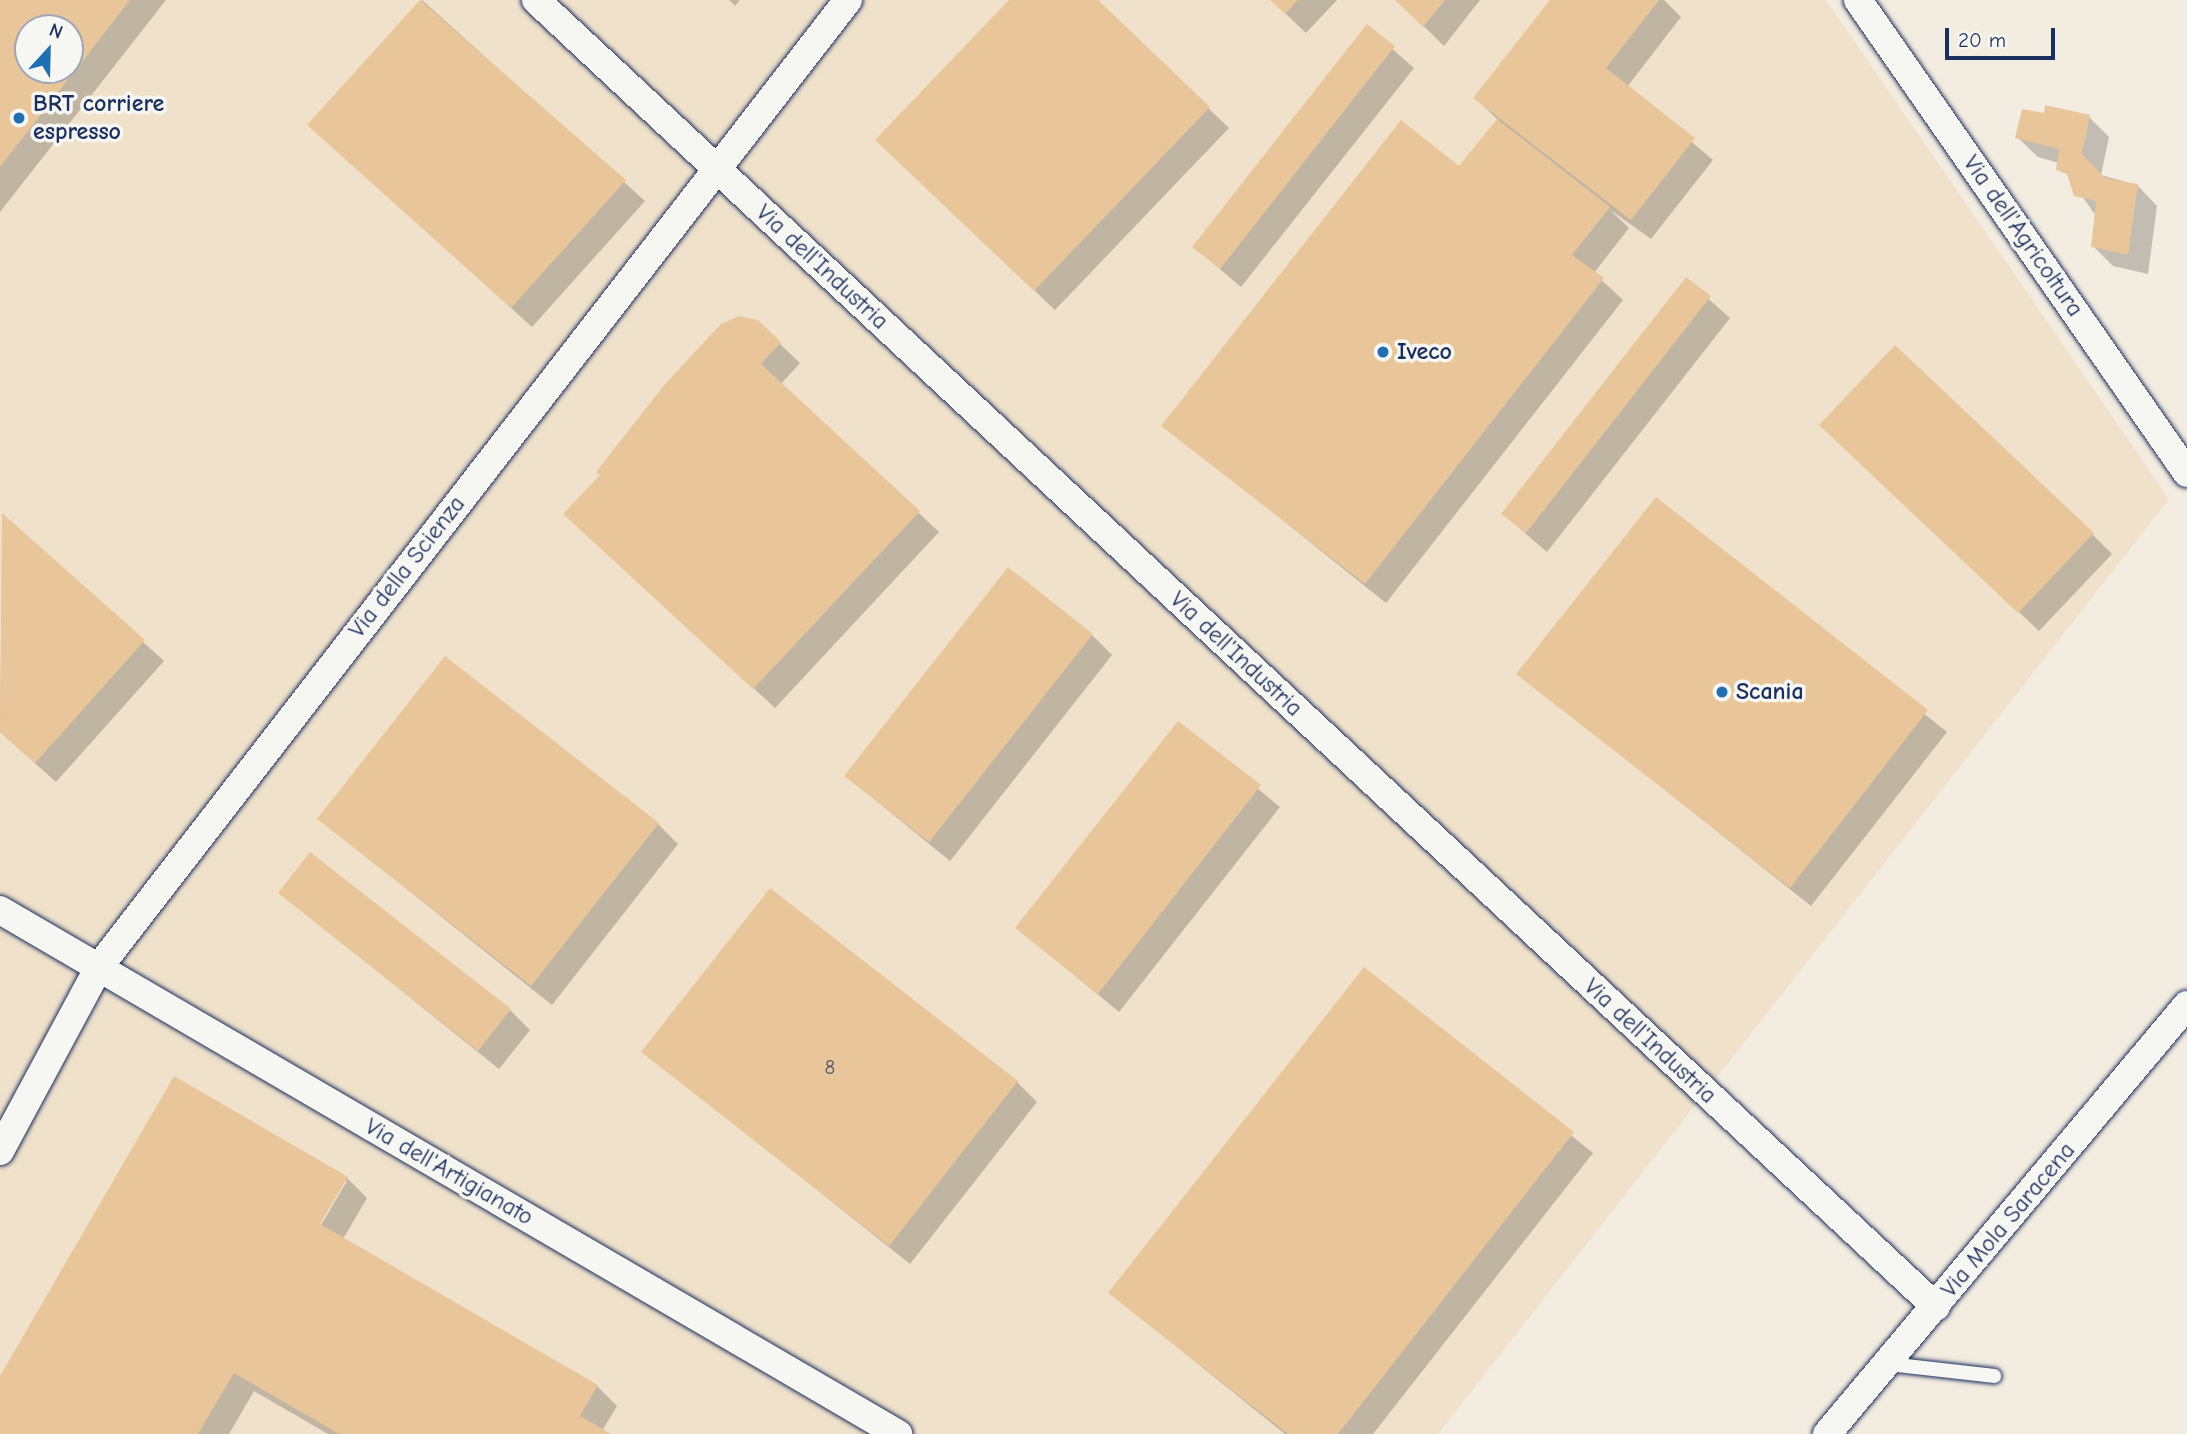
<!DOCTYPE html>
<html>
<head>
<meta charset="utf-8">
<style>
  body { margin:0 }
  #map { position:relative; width:2187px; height:1434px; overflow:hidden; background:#f3ece0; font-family:"Comic Neue",sans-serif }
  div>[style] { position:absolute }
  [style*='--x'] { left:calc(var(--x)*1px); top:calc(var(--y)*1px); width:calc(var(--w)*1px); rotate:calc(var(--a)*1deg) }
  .built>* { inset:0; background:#f0e1cb }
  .shadow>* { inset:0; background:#0003 }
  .building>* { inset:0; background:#e9c69a }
  .roads { filter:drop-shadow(0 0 2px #1b2f5e) drop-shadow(0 0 2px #1b2f5e) }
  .service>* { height:14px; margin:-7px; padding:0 7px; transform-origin:7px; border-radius:7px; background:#f6f6f2 }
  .minor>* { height:28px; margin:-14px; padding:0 14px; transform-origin:14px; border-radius:14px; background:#f6f6f2 }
  .dots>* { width:19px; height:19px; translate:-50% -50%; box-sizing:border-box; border:4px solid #f6f6f2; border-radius:50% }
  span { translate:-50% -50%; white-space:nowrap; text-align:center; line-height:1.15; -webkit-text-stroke:7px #f6f6f2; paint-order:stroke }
  .number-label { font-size:21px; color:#4e556d }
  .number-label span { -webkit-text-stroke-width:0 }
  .poi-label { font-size:24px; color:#1b2f5e; font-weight:700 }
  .left { translate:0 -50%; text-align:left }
  .street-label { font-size:24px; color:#1b2f5e }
  .north { position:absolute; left:14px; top:14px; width:70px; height:70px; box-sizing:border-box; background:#f6f6f2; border:2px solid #9ea6b7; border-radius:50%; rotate:22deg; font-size:19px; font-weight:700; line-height:28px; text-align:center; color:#1b2f5e }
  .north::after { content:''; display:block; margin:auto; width:24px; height:32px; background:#1f6fb2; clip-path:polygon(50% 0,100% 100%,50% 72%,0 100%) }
  .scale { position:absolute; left:1945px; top:28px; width:110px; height:32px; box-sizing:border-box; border:4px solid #1b2f5e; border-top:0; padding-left:9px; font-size:21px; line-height:24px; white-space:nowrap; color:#1b2f5e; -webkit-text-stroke:5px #f6f6f2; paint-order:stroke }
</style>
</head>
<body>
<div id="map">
  <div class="built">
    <i style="clip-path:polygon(evenodd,0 0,1826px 0,2169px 499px,1438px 1434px,0 1434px,0 0,28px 28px,70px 28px,70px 70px,28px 70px,28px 28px)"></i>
  </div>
  <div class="shadow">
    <i style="clip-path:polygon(evenodd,0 0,166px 0,0 212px,0 0,28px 28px,70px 28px,70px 70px,28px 70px,28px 28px)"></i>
    <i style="clip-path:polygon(422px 0,645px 201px,532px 327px,310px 125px)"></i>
    <i style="clip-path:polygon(729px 0,740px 0,735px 6px)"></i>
    <i style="clip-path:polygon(1011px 0,1095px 0,1229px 128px,1055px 310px,897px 160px)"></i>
    <i style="clip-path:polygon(1271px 0,1337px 0,1306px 33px)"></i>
    <i style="clip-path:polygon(1397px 0,1480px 0,1444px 46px)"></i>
    <i style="clip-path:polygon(1552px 0,1664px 0,1681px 17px,1627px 87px,1713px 160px,1651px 239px,1609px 209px,1629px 228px,1594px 273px,1623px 300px,1386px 603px,1164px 425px,1460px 169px,1498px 120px,1475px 98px)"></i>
    <i style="clip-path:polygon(1367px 27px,1414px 68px,1241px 287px,1194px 247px)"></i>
    <i style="clip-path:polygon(2046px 115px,2089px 117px,2109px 137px,2101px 175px,2137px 185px,2157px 206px,2148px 274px,2113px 266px,2093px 246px,2096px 216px,2059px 163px,2038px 157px,2017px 137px)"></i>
    <i style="clip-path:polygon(1687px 280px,1730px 318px,1547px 552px,1503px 514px)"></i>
    <i style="clip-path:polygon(757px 322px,800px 363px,781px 384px,939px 532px,775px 708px,586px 534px)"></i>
    <i style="clip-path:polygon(1841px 444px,2092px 534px,2112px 554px,2039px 631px)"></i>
    <i style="clip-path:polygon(1656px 499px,1947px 732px,1811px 906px,1519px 674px)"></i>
    <i style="clip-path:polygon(3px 515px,164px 661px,56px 782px,0 732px)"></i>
    <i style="clip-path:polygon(1092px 635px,1112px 655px,950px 861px,846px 776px)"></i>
    <i style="clip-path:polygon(1178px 723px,1280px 807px,1119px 1012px,1017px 928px)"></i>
    <i style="clip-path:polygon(319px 819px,658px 824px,678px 844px,552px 1005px)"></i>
    <i style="clip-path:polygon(280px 893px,510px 1010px,530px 1030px,499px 1069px)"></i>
    <i style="clip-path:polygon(1364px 970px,1593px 1153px,1373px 1434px,1285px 1434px,1110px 1293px)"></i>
    <i style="clip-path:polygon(644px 1052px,1017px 1082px,1037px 1102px,910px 1264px)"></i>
    <i style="clip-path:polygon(evenodd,347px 1178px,367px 1198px,343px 1239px,597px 1386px,617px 1406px,602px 1431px,607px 1434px,328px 1434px,254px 1391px,229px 1434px,0 1434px,0 1380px,347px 1178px,343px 1181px,347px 1181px,317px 1232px,314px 1230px,343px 1181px)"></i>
  </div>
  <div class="building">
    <i style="clip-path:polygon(evenodd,0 0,130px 0,0 167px,0 0,28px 28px,70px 28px,70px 70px,28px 70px,28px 28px)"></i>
    <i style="clip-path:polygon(420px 0,626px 180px,511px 308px,307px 125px)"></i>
    <i style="clip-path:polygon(1009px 0,1098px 0,1210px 107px,1034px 291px,875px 140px)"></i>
    <i style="clip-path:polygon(1270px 0,1298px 0,1285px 14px)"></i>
    <i style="clip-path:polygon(1395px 0,1445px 0,1423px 27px)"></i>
    <i style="clip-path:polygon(1550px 0,1659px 0,1606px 68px,1695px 138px,1631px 220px,1473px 98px)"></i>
    <i style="clip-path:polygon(1367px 24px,1395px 46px,1220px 269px,1192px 247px)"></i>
    <i style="clip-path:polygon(2045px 105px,2090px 115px,2082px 154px,2105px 178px,2138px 184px,2128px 255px,2091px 247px,2096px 201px,2074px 196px,2067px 174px,2056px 170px,2059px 149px,2015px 138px,2022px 109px,2044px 113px)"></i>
    <i style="clip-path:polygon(1497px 119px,1610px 207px,1572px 255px,1604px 278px,1365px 584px,1161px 426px,1401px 120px,1459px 166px)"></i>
    <i style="clip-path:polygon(1686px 277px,1711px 296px,1526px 533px,1501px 514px)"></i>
    <i style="clip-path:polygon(739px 316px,758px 320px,781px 342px,761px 364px,920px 511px,753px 689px,563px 514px,600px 475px,596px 472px,665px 384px,721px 324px)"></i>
    <i style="clip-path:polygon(1895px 345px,2094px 533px,2018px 613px,1819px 425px)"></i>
    <i style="clip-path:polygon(1656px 497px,1928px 710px,1790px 888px,1516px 674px)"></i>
    <i style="clip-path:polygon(2px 513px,145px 640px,35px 763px,0 732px)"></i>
    <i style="clip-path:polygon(1008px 567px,1093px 634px,929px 842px,844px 776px)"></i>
    <i style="clip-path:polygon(445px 656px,659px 823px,531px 986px,317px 819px)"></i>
    <i style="clip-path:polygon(1178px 721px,1261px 785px,1098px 994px,1015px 928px)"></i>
    <i style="clip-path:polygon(310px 852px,511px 1009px,478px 1051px,278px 893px)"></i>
    <i style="clip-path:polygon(770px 888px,1018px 1081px,889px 1246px,641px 1052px)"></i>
    <i style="clip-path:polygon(1364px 967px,1574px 1132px,1338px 1434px,1288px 1434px,1108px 1293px)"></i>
    <i style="clip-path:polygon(174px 1076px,348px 1177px,320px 1224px,598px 1385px,580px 1416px,611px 1434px,339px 1434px,234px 1373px,198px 1434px,0 1434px,0 1376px)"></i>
  </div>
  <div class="roads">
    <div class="service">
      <i style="--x:1889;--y:1364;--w:106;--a:6.5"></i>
    </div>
    <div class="minor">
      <i style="--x:536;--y:0;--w:1915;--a:43.03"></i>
      <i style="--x:1858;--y:0;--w:576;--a:55.18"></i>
      <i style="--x:0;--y:910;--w:1040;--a:30.26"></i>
      <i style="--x:0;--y:1151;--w:209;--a:-61.7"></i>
      <i style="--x:99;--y:967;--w:1223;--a:-52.24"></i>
      <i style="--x:1827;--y:1434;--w:560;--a:-50"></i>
    </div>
  </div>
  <div class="dots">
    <i style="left:19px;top:118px;background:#1f6fb2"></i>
    <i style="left:1383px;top:352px;background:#1f6fb2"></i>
    <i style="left:1722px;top:692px;background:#1f6fb2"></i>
  </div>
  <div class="number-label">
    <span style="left:830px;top:1067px">8</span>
  </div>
  <div class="poi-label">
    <span class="left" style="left:33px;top:118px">BRT corriere<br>espresso</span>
    <span class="left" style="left:1397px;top:352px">Iveco</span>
    <span class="left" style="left:1736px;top:692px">Scania</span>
  </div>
  <div class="street-label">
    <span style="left:2023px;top:236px;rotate:55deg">Via dell'Agricoltura</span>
    <span style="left:822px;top:267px;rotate:43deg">Via dell'Industria</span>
    <span style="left:407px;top:567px;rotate:-52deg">Via della Scienza</span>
    <span style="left:1236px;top:654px;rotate:43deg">Via dell'Industria</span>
    <span style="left:1650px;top:1041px;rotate:43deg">Via dell'Industria</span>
    <span style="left:449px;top:1172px;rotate:30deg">Via dell'Artigianato</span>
    <span style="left:2008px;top:1220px;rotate:-50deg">Via Mola Saracena</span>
  </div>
  <div class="north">N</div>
  <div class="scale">20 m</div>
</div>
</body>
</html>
